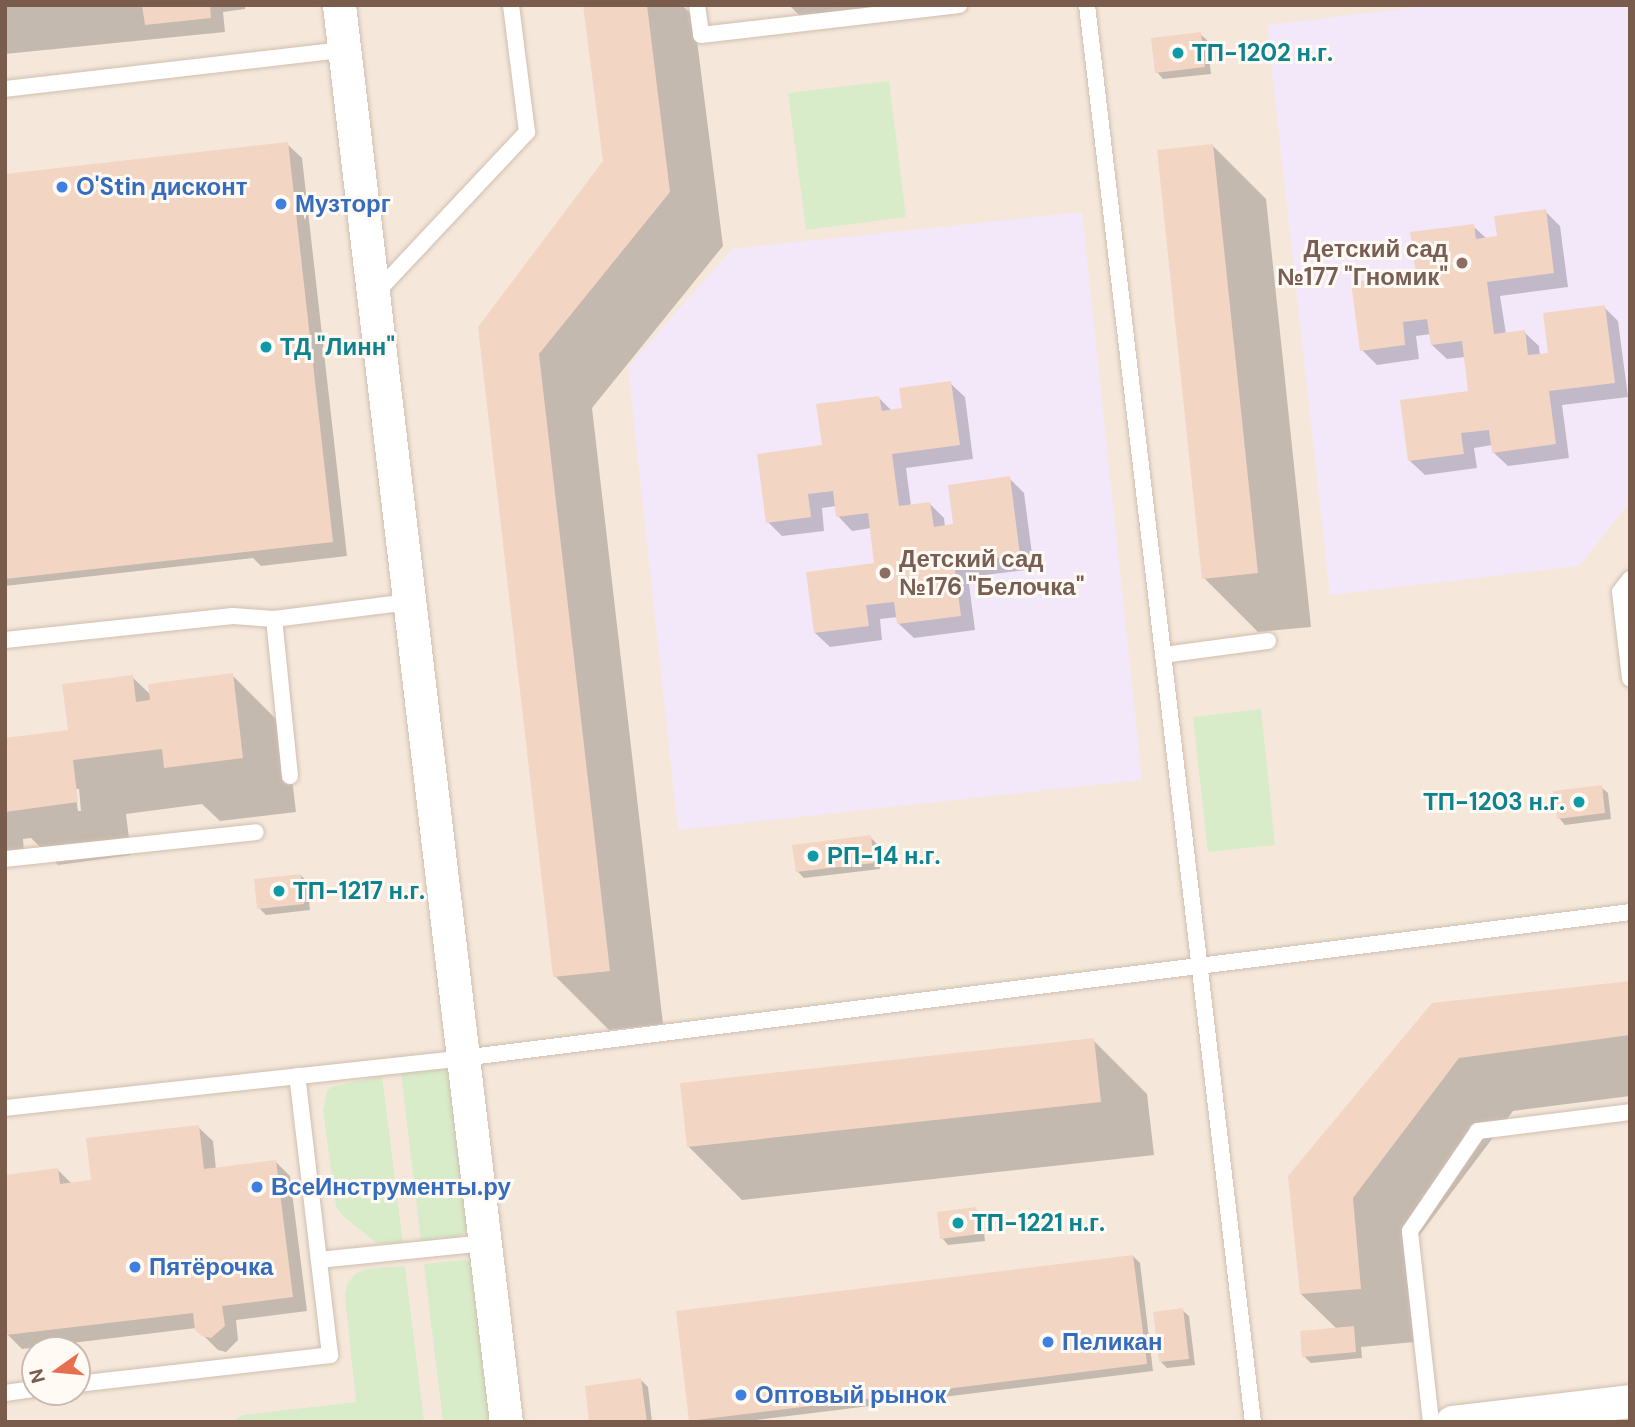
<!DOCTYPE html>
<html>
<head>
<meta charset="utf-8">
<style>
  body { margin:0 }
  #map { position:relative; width:1635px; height:1427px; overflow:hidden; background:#fdf6ec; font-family:"DM Sans",sans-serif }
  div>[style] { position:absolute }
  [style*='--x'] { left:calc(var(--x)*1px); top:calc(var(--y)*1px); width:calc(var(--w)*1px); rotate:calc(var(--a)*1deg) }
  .residential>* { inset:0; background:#f5e8da }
  .education>* { inset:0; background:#f3e8fa }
  .green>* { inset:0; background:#d8ecc9 }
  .shadow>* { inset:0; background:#0003 }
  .building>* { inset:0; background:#f3d5c3 }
  .roads { filter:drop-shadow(0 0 2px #d1beb0) drop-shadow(0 0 2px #d1beb0) }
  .service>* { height:16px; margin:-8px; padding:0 8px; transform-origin:8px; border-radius:8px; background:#fff }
  .minor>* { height:33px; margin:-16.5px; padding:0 16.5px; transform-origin:16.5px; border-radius:16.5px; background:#fff }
  .dots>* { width:19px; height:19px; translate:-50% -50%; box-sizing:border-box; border:4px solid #fffaf3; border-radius:50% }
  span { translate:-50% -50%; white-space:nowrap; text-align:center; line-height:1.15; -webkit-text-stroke:6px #fffaf3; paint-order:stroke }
  .culture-label { font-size:24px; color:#0d838f; font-weight:700 }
  .left { translate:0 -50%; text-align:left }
  .right { translate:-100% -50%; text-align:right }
  .shop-label { font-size:24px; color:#366cbe; font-weight:700 }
  .education-label { font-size:24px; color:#785e54; font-weight:700 }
  .frame { position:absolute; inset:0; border:7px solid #7a5c4d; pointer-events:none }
  .north { position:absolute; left:21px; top:1336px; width:70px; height:70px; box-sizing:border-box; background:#fffaf3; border:2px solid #cabbb1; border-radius:50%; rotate:255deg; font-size:19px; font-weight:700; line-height:28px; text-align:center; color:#7a5c4d }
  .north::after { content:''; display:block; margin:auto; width:24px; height:32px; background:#e76f51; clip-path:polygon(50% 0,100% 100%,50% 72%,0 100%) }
</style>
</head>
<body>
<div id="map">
  <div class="residential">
    <i style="clip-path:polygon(evenodd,5px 5px,1630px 5px,1630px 1422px,5px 1422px,5px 5px,35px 1350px,77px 1350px,77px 1392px,35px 1392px,35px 1350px)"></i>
  </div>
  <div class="education">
    <i style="clip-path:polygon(1433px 5px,1630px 5px,1630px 502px,1579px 566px,1330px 595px,1267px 25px)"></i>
    <i style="clip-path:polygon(1082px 212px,1142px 780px,678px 830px,628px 367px,732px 249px)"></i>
  </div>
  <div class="green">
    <i style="clip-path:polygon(889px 81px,906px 217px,806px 230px,788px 93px)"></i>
    <i style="clip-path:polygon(1261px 709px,1275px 845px,1208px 852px,1193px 717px)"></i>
    <i style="clip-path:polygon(436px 1067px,449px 1068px,469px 1231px,455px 1238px,421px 1242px,401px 1073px)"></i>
    <i style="clip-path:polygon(382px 1076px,403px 1244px,377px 1243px,345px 1218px,336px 1207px,323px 1110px,327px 1091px,331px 1087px)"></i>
    <i style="clip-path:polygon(465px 1260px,472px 1263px,497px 1422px,443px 1422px,424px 1264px)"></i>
    <i style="clip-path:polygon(405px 1266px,424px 1422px,233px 1422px,242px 1415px,356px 1402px,345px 1296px,347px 1284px,355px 1274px,367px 1269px)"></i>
  </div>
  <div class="shadow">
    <i style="clip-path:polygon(5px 5px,245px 5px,245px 9px,223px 12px,225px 32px,5px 54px)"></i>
    <i style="clip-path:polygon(585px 5px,682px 5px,694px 17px,723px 246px,592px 408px,663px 1024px,609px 1030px,555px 976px,480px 328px,605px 162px)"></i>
    <i style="clip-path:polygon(789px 5px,958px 5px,808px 24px)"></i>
    <i style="clip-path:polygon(1200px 34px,1207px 40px,1211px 74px,1163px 79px,1157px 72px)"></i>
    <i style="clip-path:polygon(287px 144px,302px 158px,347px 556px,261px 566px,253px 558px,5px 586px,5px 176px)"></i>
    <i style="clip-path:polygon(1213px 146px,1266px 199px,1311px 627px,1258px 632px,1204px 578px)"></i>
    <i style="clip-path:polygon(1545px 211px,1560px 226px,1568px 287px,1500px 296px,1506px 334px,1524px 332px,1539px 346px,1540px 356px,1550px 354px,1604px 307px,1618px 321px,1628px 397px,1562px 405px,1569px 458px,1508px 466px,1493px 452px,1492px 445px,1474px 448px,1477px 468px,1425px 475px,1410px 461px,1470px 393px,1465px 357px,1447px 359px,1432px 345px,1431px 334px,1416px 336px,1419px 359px,1377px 365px,1362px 350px,1418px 275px,1473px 226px,1487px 239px,1499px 238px)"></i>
    <i style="clip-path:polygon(950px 383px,965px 397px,973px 459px,906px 468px,911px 506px,929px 503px,944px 518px,945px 527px,955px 526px,1009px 478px,1024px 493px,1034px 569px,968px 577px,975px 630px,914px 638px,899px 624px,898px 617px,880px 619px,882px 640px,830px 647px,815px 633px,876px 564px,871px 528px,852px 531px,838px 516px,836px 506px,822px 508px,824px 531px,782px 536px,768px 522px,824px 447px,879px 398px,892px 411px,904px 409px)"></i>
    <i style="clip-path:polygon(evenodd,232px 675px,286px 729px,296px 812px,220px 821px,202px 804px,126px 814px,131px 855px,58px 865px,31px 838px,23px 839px,24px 852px,5px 854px,5px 739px,70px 731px,132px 677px,151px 695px,232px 675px,75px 789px,79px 789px,81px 811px,78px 811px,75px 789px)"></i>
    <i style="clip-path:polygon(1601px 787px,1608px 793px,1611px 819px,1565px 825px,1559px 818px)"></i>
    <i style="clip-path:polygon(870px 837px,877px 844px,880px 869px,804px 878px,797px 871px)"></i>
    <i style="clip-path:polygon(301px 875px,307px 882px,310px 910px,266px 915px,259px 908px)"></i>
    <i style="clip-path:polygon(1630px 983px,1630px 1096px,1513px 1111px,1406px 1253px,1414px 1342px,1361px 1347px,1362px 1358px,1311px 1363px,1304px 1356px,1337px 1329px,1301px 1294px,1433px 1004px)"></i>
    <i style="clip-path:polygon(1093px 1040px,1147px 1094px,1154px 1155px,742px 1200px,688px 1146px)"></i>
    <i style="clip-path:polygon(198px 1127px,213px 1141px,216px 1169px,276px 1162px,290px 1176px,307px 1311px,236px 1320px,238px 1340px,226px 1352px,218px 1350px,196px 1328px,22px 1349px,8px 1335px,5px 1316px,5px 1176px,58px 1170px,72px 1184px,93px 1181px)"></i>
    <i style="clip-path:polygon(975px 1209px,982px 1215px,985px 1241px,948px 1245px,942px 1238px)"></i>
    <i style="clip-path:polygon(1133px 1256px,1140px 1263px,1153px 1371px,739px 1422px,691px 1420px)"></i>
    <i style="clip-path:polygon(1182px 1310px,1189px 1316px,1195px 1365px,1167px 1368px,1161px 1362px)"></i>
    <i style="clip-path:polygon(641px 1380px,648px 1387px,652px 1422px,591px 1422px)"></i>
  </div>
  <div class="building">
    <i style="clip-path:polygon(142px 5px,210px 5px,211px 18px,145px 25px)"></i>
    <i style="clip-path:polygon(583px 5px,647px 5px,670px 192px,539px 354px,610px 971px,553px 977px,478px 327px,603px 161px)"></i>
    <i style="clip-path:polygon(1201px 32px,1205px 67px,1155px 73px,1151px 38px)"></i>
    <i style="clip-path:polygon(288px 142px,333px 542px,5px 579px,5px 174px)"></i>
    <i style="clip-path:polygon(1213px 144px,1258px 573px,1202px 579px,1157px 150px)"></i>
    <i style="clip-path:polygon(1546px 209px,1554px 273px,1487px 282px,1494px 334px,1525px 330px,1528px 355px,1548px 353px,1543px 313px,1605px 305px,1615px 383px,1549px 391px,1556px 444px,1492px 453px,1489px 430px,1461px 433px,1464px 454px,1408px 461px,1400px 400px,1468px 391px,1462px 341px,1431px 345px,1427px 319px,1403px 322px,1405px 345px,1360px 351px,1351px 282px,1416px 274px,1410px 232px,1474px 224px,1476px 239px,1497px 236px,1494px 216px)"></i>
    <i style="clip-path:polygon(951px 381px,960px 445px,892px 454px,899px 506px,930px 502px,934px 527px,953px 524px,948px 485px,1010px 476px,1020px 555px,954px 563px,961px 616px,897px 624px,894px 602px,866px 605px,869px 626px,814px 633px,806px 572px,874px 563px,868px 513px,836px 517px,833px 491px,808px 494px,811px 517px,766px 523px,757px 454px,822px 445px,816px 404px,879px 396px,882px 411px,902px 408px,899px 388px)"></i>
    <i style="clip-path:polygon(233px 673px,243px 758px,164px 768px,162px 749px,73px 760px,78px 802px,5px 812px,5px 738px,68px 730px,62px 684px,133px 675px,136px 702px,150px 700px,148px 684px)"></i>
    <i style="clip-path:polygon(1602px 785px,1605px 813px,1557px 819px,1553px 791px)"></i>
    <i style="clip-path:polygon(871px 835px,874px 863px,796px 872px,792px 845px)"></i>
    <i style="clip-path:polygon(301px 874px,304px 904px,257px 909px,254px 879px)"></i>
    <i style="clip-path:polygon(1630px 981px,1630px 1035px,1459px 1058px,1353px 1198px,1361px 1289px,1300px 1294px,1288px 1176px,1432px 1003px)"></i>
    <i style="clip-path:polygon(1094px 1038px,1101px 1102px,687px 1147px,680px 1083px)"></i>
    <i style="clip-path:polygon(199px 1125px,204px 1169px,276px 1160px,293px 1297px,222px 1306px,225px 1326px,211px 1338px,202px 1336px,195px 1330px,193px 1313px,6px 1335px,5px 1175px,58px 1168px,60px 1184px,91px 1180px,86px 1138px)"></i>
    <i style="clip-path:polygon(976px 1207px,979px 1234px,940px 1239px,937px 1212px)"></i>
    <i style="clip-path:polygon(1133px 1255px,1147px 1364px,689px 1421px,676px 1311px)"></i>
    <i style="clip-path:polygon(1183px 1308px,1189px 1359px,1159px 1362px,1153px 1312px)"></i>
    <i style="clip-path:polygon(1354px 1326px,1356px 1352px,1302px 1357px,1300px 1331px)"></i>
    <i style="clip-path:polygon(641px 1378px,647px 1422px,589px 1422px,585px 1386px)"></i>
  </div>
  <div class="roads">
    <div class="service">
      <i style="--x:697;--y:5;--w:30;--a:82"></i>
      <i style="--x:701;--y:35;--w:260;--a:-6.6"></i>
      <i style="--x:1087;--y:5;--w:1427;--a:83.32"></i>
      <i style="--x:5;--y:89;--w:341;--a:-6.6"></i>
      <i style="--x:375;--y:294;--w:222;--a:-46.8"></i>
      <i style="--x:527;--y:132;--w:128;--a:-97.2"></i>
      <i style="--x:1630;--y:579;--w:16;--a:128"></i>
      <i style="--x:1620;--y:592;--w:87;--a:83.4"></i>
      <i style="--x:5;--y:640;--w:229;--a:-6"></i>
      <i style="--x:233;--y:616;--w:41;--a:4.2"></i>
      <i style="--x:1163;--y:655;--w:106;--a:-7.6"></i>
      <i style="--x:290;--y:776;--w:158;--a:-95.8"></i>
      <i style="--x:274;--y:619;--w:136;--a:-7.2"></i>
      <i style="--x:5;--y:859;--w:252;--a:-6.1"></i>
      <i style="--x:5;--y:1108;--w:461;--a:-6.2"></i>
      <i style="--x:463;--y:1058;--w:1176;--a:-7.13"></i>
      <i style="--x:319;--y:1260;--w:167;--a:-5.8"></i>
      <i style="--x:77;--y:1384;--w:255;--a:-6.5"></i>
      <i style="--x:330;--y:1355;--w:281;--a:-96.7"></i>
      <i style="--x:5;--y:1393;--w:30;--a:-8"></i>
      <i style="--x:1431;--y:1422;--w:192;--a:-96.3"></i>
      <i style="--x:1410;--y:1231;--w:121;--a:-55.8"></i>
      <i style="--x:1478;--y:1131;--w:153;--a:-7.1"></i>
    </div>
    <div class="minor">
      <i style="--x:339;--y:5;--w:1427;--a:83.28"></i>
      <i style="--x:1452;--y:1422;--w:179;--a:-6.7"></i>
    </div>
  </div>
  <div class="dots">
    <i style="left:1178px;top:53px;background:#0f9aa8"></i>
    <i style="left:62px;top:187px;background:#3f7fe0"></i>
    <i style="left:281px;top:204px;background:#3f7fe0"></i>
    <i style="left:1462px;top:263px;background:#8d6e63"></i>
    <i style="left:266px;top:347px;background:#0f9aa8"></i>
    <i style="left:885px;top:573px;background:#8d6e63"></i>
    <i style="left:1579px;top:802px;background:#0f9aa8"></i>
    <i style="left:813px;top:856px;background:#0f9aa8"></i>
    <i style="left:279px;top:891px;background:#0f9aa8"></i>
    <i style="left:257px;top:1187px;background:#3f7fe0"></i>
    <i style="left:958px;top:1223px;background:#0f9aa8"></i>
    <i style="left:135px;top:1267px;background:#3f7fe0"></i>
    <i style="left:1048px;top:1342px;background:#3f7fe0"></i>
    <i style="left:741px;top:1395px;background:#3f7fe0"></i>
  </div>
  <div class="culture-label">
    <span class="left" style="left:1192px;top:53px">ТП-1202 н.г.</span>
    <span class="left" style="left:280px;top:347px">ТД "Линн"</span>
    <span class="right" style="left:1565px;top:802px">ТП-1203 н.г.</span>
    <span class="left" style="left:827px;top:856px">РП-14 н.г.</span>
    <span class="left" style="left:293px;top:891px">ТП-1217 н.г.</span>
    <span class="left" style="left:972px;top:1223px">ТП-1221 н.г.</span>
  </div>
  <div class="shop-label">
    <span class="left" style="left:76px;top:187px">O'Stin дисконт</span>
    <span class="left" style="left:295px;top:204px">Музторг</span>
    <span class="left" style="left:271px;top:1187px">ВсеИнструменты.ру</span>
    <span class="left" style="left:149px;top:1267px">Пятёрочка</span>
    <span class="left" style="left:1062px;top:1342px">Пеликан</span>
    <span class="left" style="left:755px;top:1395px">Оптовый рынок</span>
  </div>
  <div class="education-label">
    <span class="right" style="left:1448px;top:263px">Детский сад<br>№177 "Гномик"</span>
    <span class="left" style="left:899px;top:573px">Детский сад<br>№176 "Белочка"</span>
  </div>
  <div class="frame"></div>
  <div class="north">N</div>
</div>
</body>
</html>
